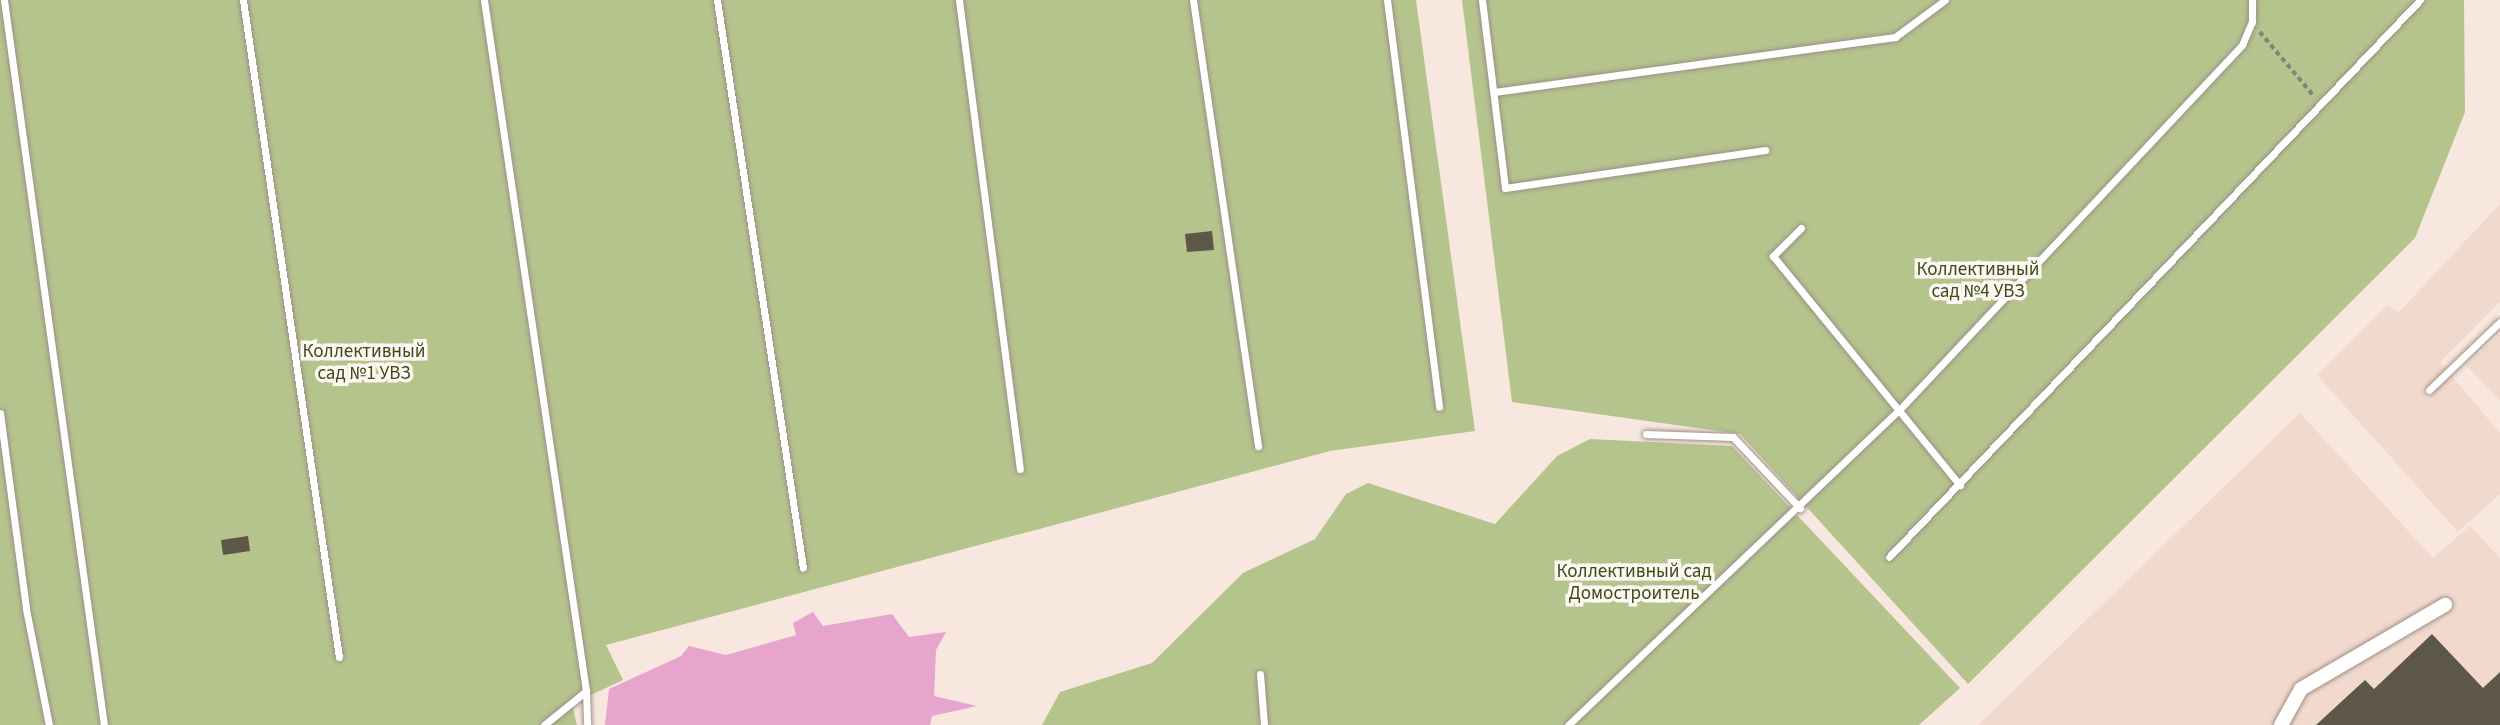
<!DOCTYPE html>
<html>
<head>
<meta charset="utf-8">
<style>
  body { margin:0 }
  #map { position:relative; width:2500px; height:725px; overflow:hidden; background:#f8e7de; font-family:"Source Sans 3",sans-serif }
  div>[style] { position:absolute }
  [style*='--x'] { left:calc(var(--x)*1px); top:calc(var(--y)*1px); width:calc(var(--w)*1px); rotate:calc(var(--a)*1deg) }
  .built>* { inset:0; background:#f1dacd }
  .green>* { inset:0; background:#b5c48d }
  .water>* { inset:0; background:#e7a5ce }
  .building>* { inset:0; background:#5d574a }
  .path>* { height:3.5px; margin-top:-1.75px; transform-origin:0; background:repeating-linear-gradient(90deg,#8a7f79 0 5px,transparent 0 8.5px) }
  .roads { filter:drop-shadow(0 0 2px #9e8f86) drop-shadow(0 0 2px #9e8f86) }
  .service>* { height:7px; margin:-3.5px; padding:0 3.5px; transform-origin:3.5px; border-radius:3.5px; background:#fff }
  .minor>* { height:14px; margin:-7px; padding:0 7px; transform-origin:7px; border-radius:7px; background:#fff }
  span { translate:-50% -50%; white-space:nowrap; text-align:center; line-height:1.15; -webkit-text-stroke:7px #fdf7f3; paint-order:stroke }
  .park-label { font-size:19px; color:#3f4a17 }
</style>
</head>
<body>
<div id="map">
  <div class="built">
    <i style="clip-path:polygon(2500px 204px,2500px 302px,2440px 362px,2500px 433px,2500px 494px,2458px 532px,2317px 375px,2387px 305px,2398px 313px)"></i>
    <i style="clip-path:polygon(2500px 334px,2500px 401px,2466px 365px)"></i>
    <i style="clip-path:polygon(2300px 413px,2433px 558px,2470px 526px,2500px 558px,2500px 725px,1978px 725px)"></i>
  </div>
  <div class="green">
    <i style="clip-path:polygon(0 0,1416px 0,1475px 431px,1330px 451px,606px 645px,623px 680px,572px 704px,577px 725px,0 725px)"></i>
    <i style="clip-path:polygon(1462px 0,2464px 0,2465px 112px,2415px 238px,1968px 684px,1740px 434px,1512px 402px)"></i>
    <i style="clip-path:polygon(1590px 439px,1732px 446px,1960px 688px,1919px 725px,1042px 725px,1060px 692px,1152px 663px,1243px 573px,1315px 539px,1346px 494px,1368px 483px,1495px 524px,1557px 456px)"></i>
  </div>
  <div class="water">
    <i style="clip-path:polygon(813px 612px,823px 626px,892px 614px,909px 637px,946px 632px,936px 650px,934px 696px,977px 706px,932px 716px,930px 725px,605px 725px,609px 689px,681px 656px,689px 646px,726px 655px,796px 635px,793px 623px)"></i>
  </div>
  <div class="building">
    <i style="clip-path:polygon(1212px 231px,1214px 250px,1187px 252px,1185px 234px)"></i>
    <i style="clip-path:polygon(248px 536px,250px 551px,223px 555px,221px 540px)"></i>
    <i style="clip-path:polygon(2432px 634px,2483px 688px,2500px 672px,2500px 725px,2316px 725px,2365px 680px,2374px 689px)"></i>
  </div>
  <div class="path">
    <i style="--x:2260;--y:32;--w:82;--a:49.9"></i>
  </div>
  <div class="roads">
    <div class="service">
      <i style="--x:4;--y:0;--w:732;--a:82.15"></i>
      <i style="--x:243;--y:0;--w:664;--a:81.69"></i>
      <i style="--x:484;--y:0;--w:698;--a:81.6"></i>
      <i style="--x:586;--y:691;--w:54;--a:141"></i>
      <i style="--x:717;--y:0;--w:574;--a:81.39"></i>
      <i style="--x:959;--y:0;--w:473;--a:82.6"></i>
      <i style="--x:1193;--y:0;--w:451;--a:81.7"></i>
      <i style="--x:1387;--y:0;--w:410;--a:82.7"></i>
      <i style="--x:1482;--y:0;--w:189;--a:83"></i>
      <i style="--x:1505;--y:188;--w:263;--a:-8.3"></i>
      <i style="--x:1494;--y:92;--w:405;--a:-7.8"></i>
      <i style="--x:1895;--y:37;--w:62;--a:-36.5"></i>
      <i style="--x:1801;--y:228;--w:40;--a:135"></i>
      <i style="--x:1773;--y:256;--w:296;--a:50.8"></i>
      <i style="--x:2429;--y:390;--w:98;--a:-43.8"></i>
      <i style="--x:0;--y:413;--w:198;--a:82.4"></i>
      <i style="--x:26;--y:609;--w:118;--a:78.8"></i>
      <i style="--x:1646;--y:434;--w:87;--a:2"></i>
      <i style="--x:1733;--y:437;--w:98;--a:46.7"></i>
      <i style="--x:1889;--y:557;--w:770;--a:-46.37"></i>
      <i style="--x:1260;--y:674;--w:51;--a:85.5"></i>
      <i style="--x:586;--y:691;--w:34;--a:88"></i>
      <i style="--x:1568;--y:725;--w:457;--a:-43.6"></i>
      <i style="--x:1899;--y:410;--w:501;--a:-46.78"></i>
      <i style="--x:2242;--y:45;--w:25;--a:-67"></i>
      <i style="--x:2252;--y:22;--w:22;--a:-90"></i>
    </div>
    <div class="minor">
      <i style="--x:2281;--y:725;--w:41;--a:-60.9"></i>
      <i style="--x:2301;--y:689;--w:167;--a:-30.3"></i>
    </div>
  </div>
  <div class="park-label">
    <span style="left:1978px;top:281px">Коллективный<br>сад №4 УВЗ</span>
    <span style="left:364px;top:363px">Коллективный<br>сад №1 УВЗ</span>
    <span style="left:1634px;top:583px">Коллективный сад<br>Домостроитель</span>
  </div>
</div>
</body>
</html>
